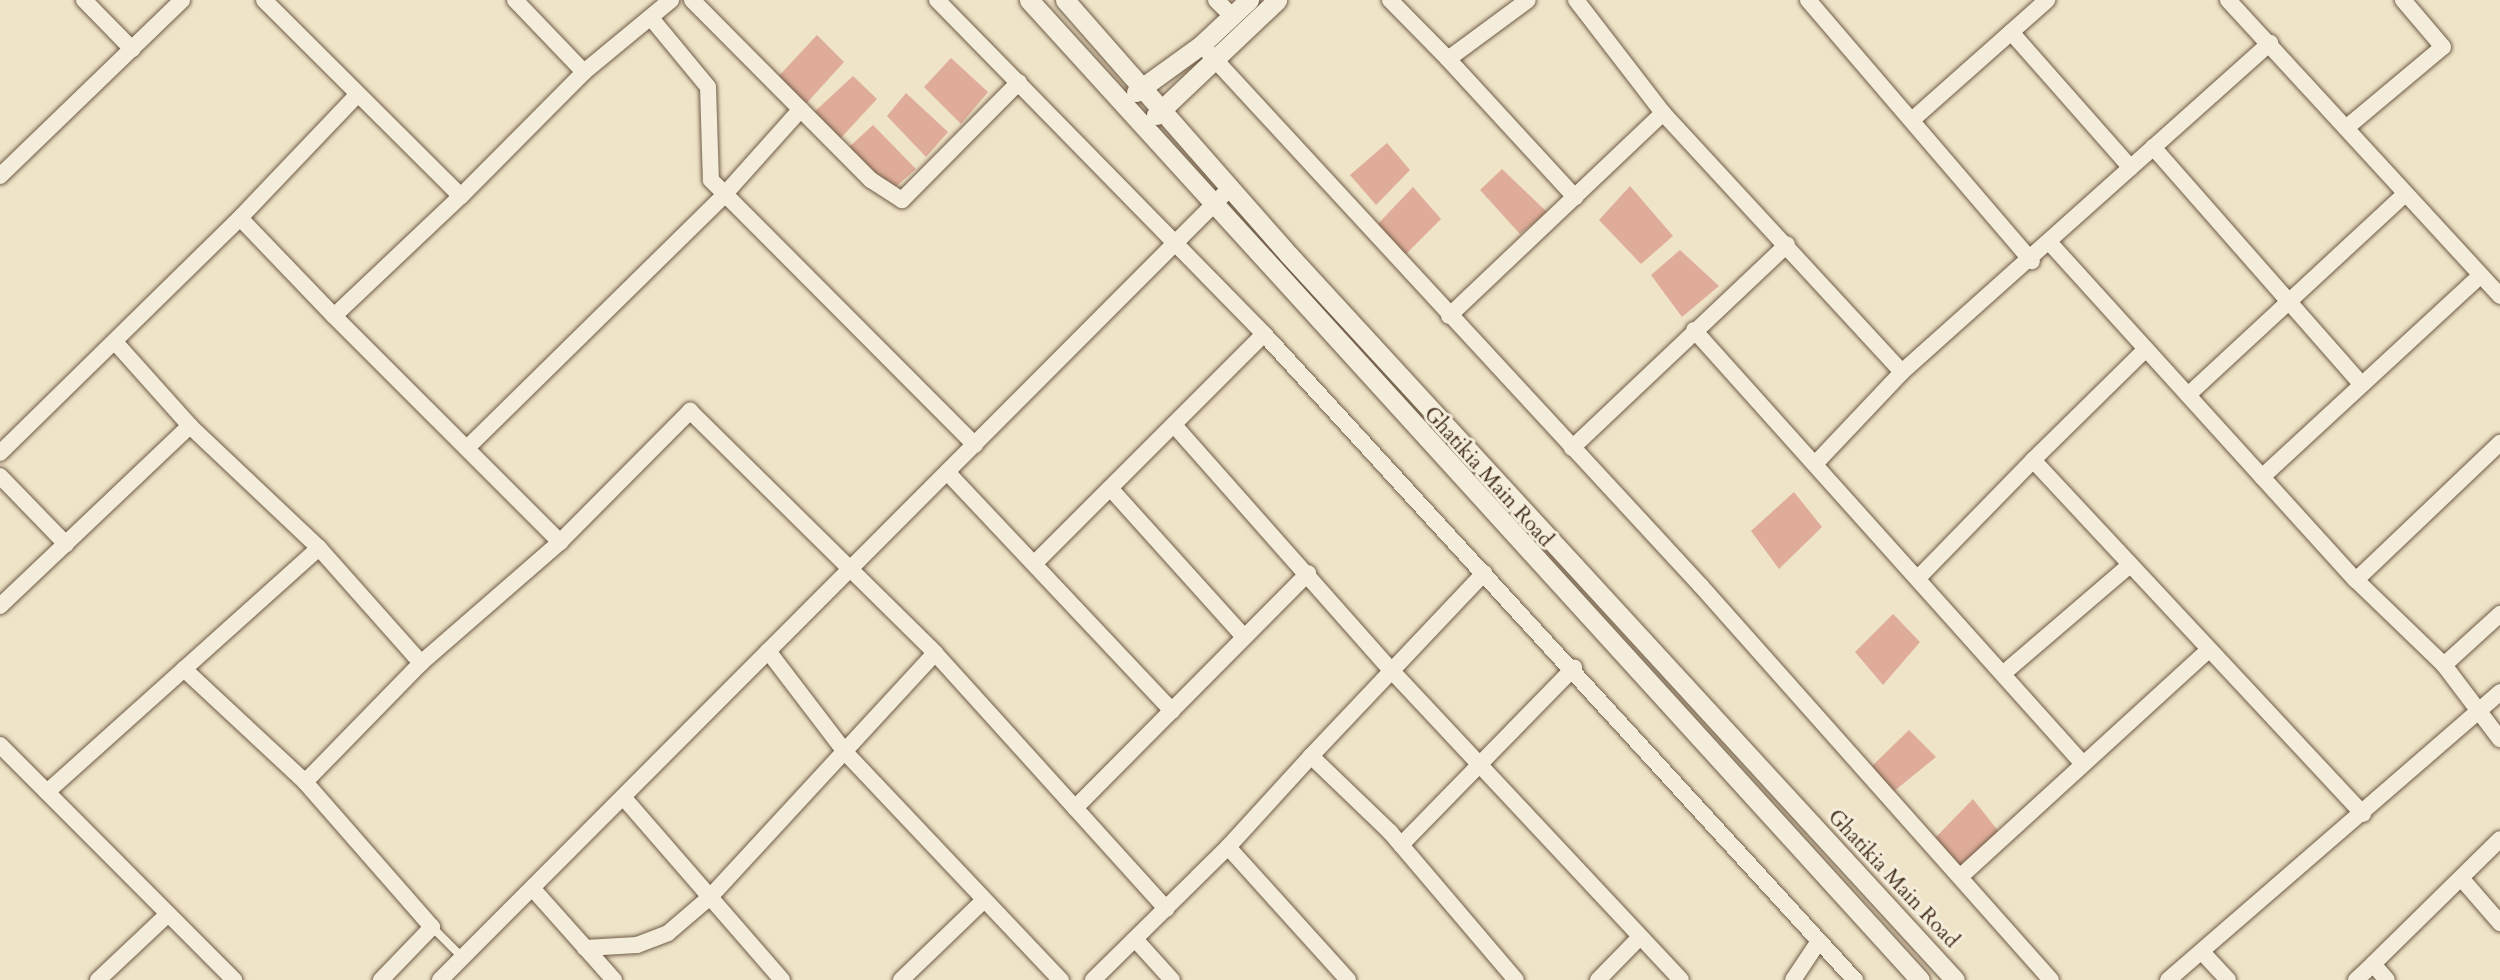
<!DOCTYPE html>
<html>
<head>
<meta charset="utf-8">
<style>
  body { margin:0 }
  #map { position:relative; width:2500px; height:980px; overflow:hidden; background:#f0e4c8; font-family:Cardo,serif }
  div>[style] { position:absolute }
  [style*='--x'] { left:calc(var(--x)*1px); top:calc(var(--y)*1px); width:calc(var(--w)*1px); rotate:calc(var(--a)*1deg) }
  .building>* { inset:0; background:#deac98 }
  .roads { filter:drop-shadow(0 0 2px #6e5b46) drop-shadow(0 0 2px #6e5b46) }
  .service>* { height:8px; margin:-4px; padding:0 4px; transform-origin:4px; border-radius:4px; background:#f5eddb }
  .minor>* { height:16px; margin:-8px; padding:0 8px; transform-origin:8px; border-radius:8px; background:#f5eddb }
  .tertiary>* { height:19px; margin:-9.5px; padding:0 9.5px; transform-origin:9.5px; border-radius:9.5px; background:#f5eddb }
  span { translate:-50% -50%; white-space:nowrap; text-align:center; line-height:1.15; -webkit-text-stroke:6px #f5eddb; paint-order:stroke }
  .street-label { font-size:21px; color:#432d1b }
</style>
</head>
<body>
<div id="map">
  <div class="building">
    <i style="clip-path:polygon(817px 35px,844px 62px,804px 106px,776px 79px)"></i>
    <i style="clip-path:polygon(951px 58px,988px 92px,961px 124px,924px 87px)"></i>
    <i style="clip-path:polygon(853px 76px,877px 99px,838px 141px,811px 115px)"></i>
    <i style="clip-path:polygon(906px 93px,948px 132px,926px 157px,887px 116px)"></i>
    <i style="clip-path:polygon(873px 125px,916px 169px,890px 192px,847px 149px)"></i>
    <i style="clip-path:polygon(1387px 143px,1410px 170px,1376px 205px,1350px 175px)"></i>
    <i style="clip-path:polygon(1502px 169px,1547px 212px,1520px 234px,1480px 190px)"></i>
    <i style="clip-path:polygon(1630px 186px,1673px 236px,1641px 264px,1599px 220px)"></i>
    <i style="clip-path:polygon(1413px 187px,1441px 219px,1403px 257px,1374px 228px)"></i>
    <i style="clip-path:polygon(1680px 250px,1719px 286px,1682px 317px,1651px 275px)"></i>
    <i style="clip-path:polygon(1794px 492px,1822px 527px,1779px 569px,1751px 531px)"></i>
    <i style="clip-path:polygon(1893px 614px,1920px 642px,1883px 685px,1855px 652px)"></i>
    <i style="clip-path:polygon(1909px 730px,1936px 757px,1893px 792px,1872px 766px)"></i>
    <i style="clip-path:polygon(1973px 799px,1999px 832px,1961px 867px,1935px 838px)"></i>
  </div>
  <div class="roads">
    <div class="service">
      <i style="--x:432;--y:927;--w:41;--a:45"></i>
    </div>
    <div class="minor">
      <i style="--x:84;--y:0;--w:69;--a:45.6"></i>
      <i style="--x:264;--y:0;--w:278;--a:44.9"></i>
      <i style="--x:461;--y:196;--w:175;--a:-45.2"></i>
      <i style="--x:584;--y:72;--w:113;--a:-39.6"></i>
      <i style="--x:515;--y:0;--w:100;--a:46.2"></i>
      <i style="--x:692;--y:0;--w:254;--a:45.2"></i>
      <i style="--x:871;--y:180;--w:37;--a:33"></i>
      <i style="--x:902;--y:200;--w:166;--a:-45.2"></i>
      <i style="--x:937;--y:0;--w:467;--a:45.6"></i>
      <i style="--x:1264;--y:334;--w:876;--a:47.55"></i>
      <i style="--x:1216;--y:0;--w:23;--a:45"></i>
      <i style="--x:1390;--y:0;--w:83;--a:45.5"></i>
      <i style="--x:1448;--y:59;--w:99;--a:-36.4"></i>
      <i style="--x:1576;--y:0;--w:143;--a:52.4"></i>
      <i style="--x:1663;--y:113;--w:352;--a:47.3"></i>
      <i style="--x:1902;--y:372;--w:494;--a:-41.8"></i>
      <i style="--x:1808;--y:0;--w:344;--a:49.4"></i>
      <i style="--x:2228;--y:0;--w:402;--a:47.4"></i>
      <i style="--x:651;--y:18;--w:89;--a:50.4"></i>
      <i style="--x:708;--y:87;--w:93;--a:88.2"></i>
      <i style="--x:711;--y:180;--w:374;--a:45.1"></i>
      <i style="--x:2011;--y:32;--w:181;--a:48.6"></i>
      <i style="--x:1208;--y:52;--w:727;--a:47.29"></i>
      <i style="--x:1701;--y:586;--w:527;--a:48.38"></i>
      <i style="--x:1448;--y:59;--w:188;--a:47.4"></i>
      <i style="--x:358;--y:94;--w:171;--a:133.6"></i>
      <i style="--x:240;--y:218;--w:136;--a:46.2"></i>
      <i style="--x:334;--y:316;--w:175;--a:-43.4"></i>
      <i style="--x:1912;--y:120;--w:181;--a:-41.6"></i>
      <i style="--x:2346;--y:128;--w:126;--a:-39.9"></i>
      <i style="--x:2443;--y:47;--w:62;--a:-130.4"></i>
      <i style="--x:2153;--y:147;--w:314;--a:48.7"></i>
      <i style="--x:0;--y:176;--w:253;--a:-44"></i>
      <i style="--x:2050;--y:243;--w:455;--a:47.8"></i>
      <i style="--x:2356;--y:580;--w:122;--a:44"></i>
      <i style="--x:2444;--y:665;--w:93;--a:52.9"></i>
      <i style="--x:334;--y:316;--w:320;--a:45"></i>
      <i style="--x:1449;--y:316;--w:295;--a:-43.5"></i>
      <i style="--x:1694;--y:330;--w:583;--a:48.13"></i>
      <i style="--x:115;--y:342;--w:113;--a:48.2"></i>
      <i style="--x:190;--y:426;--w:178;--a:43.4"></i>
      <i style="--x:2188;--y:395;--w:296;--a:-42.8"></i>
      <i style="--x:1174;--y:425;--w:327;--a:48.5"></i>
      <i style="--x:1391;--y:670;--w:424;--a:46.9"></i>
      <i style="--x:469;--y:446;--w:358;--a:-44.5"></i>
      <i style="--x:724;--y:195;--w:115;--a:-48.2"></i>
      <i style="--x:1572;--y:448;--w:296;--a:-43.4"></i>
      <i style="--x:0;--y:453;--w:336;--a:-44.4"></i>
      <i style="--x:2033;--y:460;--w:158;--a:-44.5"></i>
      <i style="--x:1816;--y:463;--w:125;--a:-46.6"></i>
      <i style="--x:948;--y:473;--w:327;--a:46.7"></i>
      <i style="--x:0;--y:476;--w:95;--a:45.9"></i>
      <i style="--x:2262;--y:477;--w:297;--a:-42.7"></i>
      <i style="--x:1110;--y:488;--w:200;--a:48"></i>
      <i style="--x:1035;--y:563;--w:324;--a:-45"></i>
      <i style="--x:1919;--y:577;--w:163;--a:-45.7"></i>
      <i style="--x:2033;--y:460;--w:484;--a:47"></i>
      <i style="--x:2356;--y:580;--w:199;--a:-43.6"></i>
      <i style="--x:0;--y:606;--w:262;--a:-43.5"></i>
      <i style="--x:768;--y:651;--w:128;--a:52.6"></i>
      <i style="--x:846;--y:753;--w:313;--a:46.6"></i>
      <i style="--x:2444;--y:665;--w:76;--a:-42.3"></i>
      <i style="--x:184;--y:669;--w:166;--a:43"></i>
      <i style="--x:305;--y:782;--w:193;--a:48.8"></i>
      <i style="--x:432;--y:927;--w:74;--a:133.9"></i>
      <i style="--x:2005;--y:672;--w:165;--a:-40.6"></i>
      <i style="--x:0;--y:745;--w:332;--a:45.1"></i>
      <i style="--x:1311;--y:756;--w:252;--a:-46.6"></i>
      <i style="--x:305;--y:782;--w:166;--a:-45.7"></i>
      <i style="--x:421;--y:663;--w:184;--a:-41"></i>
      <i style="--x:560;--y:542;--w:185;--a:-45.2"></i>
      <i style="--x:690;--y:411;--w:344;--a:44.6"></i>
      <i style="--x:935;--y:653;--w:345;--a:47.9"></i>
      <i style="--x:47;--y:792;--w:365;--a:-41.9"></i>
      <i style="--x:319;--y:548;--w:154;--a:48.4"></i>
      <i style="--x:624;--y:798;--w:241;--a:49"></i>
      <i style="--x:1075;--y:808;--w:331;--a:-45.2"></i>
      <i style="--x:1401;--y:845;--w:248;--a:-45.7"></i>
      <i style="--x:1228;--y:847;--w:123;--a:-47.6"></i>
      <i style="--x:1311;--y:756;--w:110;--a:43.9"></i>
      <i style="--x:1390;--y:832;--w:194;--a:49.6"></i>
      <i style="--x:1960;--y:877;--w:333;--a:-42.4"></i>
      <i style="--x:2461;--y:878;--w:60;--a:49.1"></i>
      <i style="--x:533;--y:889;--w:122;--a:48.3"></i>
      <i style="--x:1135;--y:939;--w:55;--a:47.9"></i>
      <i style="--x:585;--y:948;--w:52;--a:-3.3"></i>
      <i style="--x:637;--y:945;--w:33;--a:-21"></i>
      <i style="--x:668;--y:933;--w:55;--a:-40.6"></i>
      <i style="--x:710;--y:897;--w:332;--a:-47.3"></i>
      <i style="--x:2202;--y:952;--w:38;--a:47"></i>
      <i style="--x:2373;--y:964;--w:178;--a:-44.5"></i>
      <i style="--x:98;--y:980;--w:96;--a:-43.3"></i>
      <i style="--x:440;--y:980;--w:1120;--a:-45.07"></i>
      <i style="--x:901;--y:980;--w:115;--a:-43.9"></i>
      <i style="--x:1093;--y:980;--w:190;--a:-44.6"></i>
      <i style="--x:1228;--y:847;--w:179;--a:47.9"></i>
      <i style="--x:1598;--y:980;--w:59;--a:-45.7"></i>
      <i style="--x:1793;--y:980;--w:47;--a:-56.3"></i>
      <i style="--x:2168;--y:980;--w:440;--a:-40.9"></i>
      <i style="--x:2356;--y:980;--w:23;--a:-43"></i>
      <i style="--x:2373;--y:964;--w:21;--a:49"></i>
    </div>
    <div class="tertiary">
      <i style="--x:1029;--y:0;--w:1324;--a:47.72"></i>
      <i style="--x:1065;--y:0;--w:339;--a:48.7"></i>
      <i style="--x:1289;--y:255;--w:984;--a:47.43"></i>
      <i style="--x:1136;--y:92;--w:80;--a:-35.9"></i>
      <i style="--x:1201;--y:45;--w:66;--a:-43.2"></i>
      <i style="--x:1156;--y:115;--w:167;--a:-43.5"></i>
    </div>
  </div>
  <div class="street-label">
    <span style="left:1488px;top:477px;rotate:48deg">Ghatikia Main Road</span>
    <span style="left:1893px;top:879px;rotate:47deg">Ghatikia Main Road</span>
  </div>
</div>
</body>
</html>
